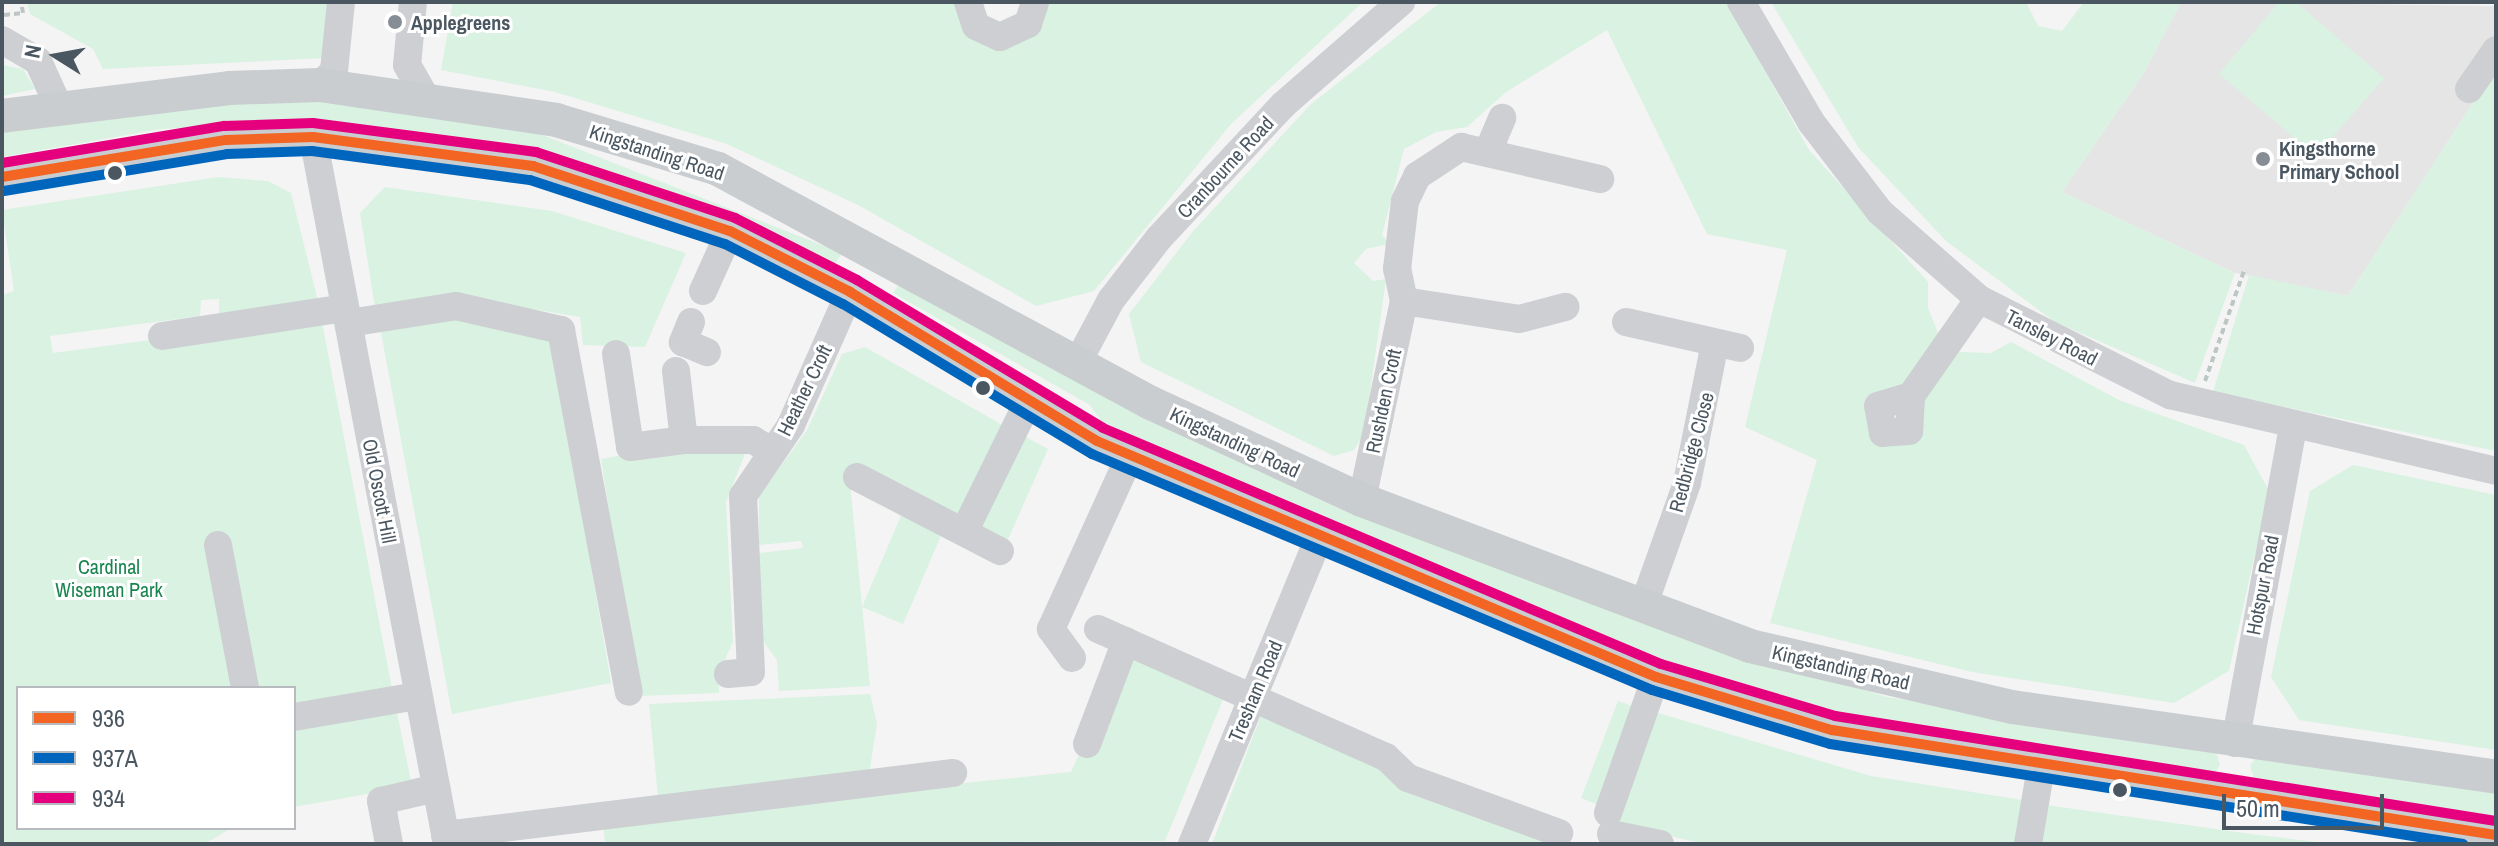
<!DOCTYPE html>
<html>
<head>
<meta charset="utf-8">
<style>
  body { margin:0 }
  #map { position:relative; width:2498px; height:846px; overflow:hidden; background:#f4f4f4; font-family:"Archivo Narrow",sans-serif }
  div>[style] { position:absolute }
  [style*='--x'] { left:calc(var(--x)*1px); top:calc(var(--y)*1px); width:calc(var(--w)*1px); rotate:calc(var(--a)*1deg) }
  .education>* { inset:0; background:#e6e5e6 }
  .green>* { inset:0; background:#d9f2e2 }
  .path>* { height:4px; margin-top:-2px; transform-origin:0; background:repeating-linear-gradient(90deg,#bcc7c4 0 6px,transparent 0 10px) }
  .minor>* { height:28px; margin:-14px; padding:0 14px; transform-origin:14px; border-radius:14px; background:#cdcfd2 }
  .major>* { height:34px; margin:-17px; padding:0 17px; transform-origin:17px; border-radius:17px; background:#cacdd0 }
  .bus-1>* { height:10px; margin:-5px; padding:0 5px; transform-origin:5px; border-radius:5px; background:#f26522 }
  .bus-2>* { height:10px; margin:-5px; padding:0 5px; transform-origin:5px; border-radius:5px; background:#0065bd }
  .bus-3>* { height:10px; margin:-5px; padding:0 5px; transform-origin:5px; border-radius:5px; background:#e5007d }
  .dots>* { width:22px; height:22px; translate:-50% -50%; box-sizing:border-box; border:4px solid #fff; border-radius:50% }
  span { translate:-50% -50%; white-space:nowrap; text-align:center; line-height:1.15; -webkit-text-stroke:6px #fff; paint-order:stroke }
  .poi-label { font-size:20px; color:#4a5660; font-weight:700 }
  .left { translate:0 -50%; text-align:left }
  .street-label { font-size:20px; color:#4a5660 }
  .park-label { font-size:20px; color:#18844e }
  .frame { position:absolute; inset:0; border:4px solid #4a5660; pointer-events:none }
  .legend { position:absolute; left:16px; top:686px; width:280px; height:144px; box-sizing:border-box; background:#fff; border:2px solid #b7bbbf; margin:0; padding:10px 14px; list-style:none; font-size:24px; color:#4a5660 }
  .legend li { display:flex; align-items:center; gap:16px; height:40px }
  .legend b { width:40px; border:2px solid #b7bbbf }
  .north { position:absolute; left:16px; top:16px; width:80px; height:80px; -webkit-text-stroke:6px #fff; paint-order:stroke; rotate:281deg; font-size:22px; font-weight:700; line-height:32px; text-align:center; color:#4a5660 }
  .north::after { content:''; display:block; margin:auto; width:28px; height:36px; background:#4a5660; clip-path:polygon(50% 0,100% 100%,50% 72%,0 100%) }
  .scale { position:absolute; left:2222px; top:794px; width:162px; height:36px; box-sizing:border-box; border:4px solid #4a5660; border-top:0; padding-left:10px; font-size:24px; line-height:28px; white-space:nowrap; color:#4a5660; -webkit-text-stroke:6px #fff; paint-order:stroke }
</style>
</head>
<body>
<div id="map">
  <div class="education">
    <i style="clip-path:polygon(2181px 2px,2496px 6px,2496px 67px,2348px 296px,2235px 273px,2062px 192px,2145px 71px)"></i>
  </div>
  <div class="green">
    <i style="clip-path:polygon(27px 2px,331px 2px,326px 58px,103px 69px,93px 49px,30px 14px)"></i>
    <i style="clip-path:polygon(453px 2px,959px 2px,972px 34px,1044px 2px,1363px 2px,1231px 124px,1094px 291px,1036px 306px,858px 205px,727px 144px,555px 92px,441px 70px)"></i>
    <i style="clip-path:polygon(1441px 2px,1726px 2px,1809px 150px,1928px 282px,1928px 308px,1940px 338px,1880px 438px,1959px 352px,1991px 353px,2011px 342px,2119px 400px,2244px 445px,2269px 491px,2229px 671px,2174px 703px,1972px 672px,1770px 623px,1817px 460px,1745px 427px,1787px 250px,1707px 234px,1607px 30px,1506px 92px,1467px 127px,1436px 132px,1404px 149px,1382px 235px,1389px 244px,1366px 249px,1354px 263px,1373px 281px,1386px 279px,1364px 434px,1354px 450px,1334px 456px,1141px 362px,1129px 314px,1194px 230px,1311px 104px)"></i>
    <i style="clip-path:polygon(1771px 2px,2026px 2px,2038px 26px,2062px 31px,2084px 2px,2181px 2px,2145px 71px,2062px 192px,2235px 273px,2195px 383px,2055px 322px,1946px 241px,1858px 147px)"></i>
    <i style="clip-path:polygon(2279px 2px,2296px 2px,2384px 78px,2316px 156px,2219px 74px)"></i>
    <i style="clip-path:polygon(2px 65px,23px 69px,35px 89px,2px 96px)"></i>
    <i style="clip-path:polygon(2496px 67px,2496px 451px,2213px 392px,2249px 275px,2348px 296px)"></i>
    <i style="clip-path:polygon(317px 99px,525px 128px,842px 253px,832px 268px,737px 223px,263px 124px,161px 129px,2px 157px,2px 127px,93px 111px)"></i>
    <i style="clip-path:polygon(218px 177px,268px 181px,291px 193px,320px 309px,219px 319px,219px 299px,201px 300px,200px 316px,50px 336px,53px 353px,321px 317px,393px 694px,294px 711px,294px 688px,18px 688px,18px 828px,232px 828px,204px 844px,2px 844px,2px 295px,14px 291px,2px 210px)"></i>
    <i style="clip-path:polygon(385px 187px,552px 211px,686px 253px,645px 347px,583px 345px,580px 317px,532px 309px,376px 314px,360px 213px)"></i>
    <i style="clip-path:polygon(901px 281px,1655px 626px,1887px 697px,2215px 750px,2220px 764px,2214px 775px,1855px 717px,1700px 675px,1534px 614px,1101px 421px,1090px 405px,893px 293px)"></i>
    <i style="clip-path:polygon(442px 313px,551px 334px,611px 683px,452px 714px,380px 327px)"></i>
    <i style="clip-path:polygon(865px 347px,1006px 427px,962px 521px,904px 492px,905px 485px,849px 473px,870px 686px,779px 691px,777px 660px,763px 641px,759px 553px,803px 548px,801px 541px,759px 545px,759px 496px,807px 430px,842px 354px)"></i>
    <i style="clip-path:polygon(1016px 432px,1048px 449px,1005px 546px,972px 525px)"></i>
    <i style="clip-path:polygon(674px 446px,748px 446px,726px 502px,733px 642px,718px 674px,719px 693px,638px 696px,601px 459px)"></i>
    <i style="clip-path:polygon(2353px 465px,2496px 495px,2496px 750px,2299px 720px,2271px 677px,2310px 491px)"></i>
    <i style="clip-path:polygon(903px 511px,944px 529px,903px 624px,862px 607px)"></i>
    <i style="clip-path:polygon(1125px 656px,1226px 692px,1165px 841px,605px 844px,603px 820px,1071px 772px)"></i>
    <i style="clip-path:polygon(870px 694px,877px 723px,869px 775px,658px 797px,649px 704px)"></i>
    <i style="clip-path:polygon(1618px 701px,1640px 709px,1601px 806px,1581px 798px)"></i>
    <i style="clip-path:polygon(395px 703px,412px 786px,294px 807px,294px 720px)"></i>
    <i style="clip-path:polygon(1263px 710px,1561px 844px,1212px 844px)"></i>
    <i style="clip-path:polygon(1648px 710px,1871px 776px,2029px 801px,2022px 844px,1705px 844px,1612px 823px)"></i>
    <i style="clip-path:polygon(2258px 754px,2496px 790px,2496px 819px,2255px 781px,2250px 766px)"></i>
    <i style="clip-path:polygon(2039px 804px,2258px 835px,2333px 844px,2033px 844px)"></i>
  </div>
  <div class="path">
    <i style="--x:4;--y:15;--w:19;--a:-6"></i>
    <i style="--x:23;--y:13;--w:11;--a:-100"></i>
    <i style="--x:2205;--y:381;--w:117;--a:-70.5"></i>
  </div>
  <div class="minor">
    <i style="--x:413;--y:2;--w:63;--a:95.4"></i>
    <i style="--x:407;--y:65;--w:34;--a:60"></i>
    <i style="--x:968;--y:2;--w:25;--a:72"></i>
    <i style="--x:976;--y:26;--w:26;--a:25"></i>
    <i style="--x:1000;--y:37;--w:31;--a:-25"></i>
    <i style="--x:1028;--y:24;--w:23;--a:-72"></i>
    <i style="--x:1741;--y:2;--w:139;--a:59.7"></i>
    <i style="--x:1811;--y:122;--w:113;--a:52.5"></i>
    <i style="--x:1880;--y:212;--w:132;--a:41.3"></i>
    <i style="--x:1979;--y:299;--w:214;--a:26.7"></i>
    <i style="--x:2170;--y:395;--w:335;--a:13.1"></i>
    <i style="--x:2;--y:40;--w:42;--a:30.3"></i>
    <i style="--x:38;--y:61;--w:48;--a:65.6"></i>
    <i style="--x:320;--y:85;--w:20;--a:-45"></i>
    <i style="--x:334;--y:71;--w:69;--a:-84.2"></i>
    <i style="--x:2469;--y:89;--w:47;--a:-55.3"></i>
    <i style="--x:313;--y:137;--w:720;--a:79.27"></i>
    <i style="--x:1489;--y:149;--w:34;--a:-67"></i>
    <i style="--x:703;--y:291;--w:66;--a:-65.8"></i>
    <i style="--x:1404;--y:301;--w:116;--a:8.9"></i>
    <i style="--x:1519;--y:319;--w:48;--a:-14.6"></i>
    <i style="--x:691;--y:322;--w:22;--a:112"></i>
    <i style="--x:683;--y:342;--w:26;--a:23"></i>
    <i style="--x:1626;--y:322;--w:117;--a:12.8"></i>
    <i style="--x:349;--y:323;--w:108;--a:-9"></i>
    <i style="--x:456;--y:306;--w:108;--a:12.9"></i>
    <i style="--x:561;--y:330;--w:368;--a:79.4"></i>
    <i style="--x:162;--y:336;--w:185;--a:-8.7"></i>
    <i style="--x:616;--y:354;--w:94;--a:81.4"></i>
    <i style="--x:630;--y:447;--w:54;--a:-7.4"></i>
    <i style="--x:1080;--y:358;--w:66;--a:-61.9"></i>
    <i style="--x:1111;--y:300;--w:78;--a:-52.3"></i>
    <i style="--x:1159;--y:238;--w:182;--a:-47"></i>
    <i style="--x:1283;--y:105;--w:157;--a:-41.1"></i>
    <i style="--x:676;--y:371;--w:69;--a:83.4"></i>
    <i style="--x:684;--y:440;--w:69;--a:0"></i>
    <i style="--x:753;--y:440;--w:21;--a:31"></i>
    <i style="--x:1911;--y:396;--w:35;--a:93"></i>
    <i style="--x:1909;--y:431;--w:26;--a:176"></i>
    <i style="--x:1883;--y:433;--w:27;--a:-100"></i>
    <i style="--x:1878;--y:406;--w:34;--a:-17"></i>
    <i style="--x:1911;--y:396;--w:118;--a:-55"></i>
    <i style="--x:857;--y:477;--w:161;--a:27.4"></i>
    <i style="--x:1362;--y:500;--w:203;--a:-78.1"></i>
    <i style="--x:1404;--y:301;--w:33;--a:-102"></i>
    <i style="--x:1397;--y:269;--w:68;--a:-83.3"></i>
    <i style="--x:1405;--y:201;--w:28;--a:-64"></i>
    <i style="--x:1417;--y:176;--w:53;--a:-33.4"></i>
    <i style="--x:1461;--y:147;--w:143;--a:13"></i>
    <i style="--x:965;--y:530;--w:145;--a:-63.8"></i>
    <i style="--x:218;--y:545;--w:146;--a:79.3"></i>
    <i style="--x:1644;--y:604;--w:128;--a:-70.4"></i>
    <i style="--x:1687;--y:483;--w:143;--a:-78.7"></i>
    <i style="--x:1098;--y:629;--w:315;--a:24"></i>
    <i style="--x:1386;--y:757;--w:30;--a:44"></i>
    <i style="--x:1408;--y:778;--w:161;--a:20"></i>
    <i style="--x:1072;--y:658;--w:36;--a:-126"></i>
    <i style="--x:1051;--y:629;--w:190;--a:-65.5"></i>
    <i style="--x:728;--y:674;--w:23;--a:-5"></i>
    <i style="--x:751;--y:672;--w:176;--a:-92.6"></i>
    <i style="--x:743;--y:496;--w:86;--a:-55.9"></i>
    <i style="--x:791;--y:425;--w:145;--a:-66.1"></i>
    <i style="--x:294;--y:717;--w:125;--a:-9.7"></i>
    <i style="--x:2235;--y:743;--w:321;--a:-79.6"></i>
    <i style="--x:1087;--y:744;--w:110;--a:-69.3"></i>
    <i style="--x:1608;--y:813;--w:144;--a:-70.6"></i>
    <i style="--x:1611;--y:834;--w:50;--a:11.5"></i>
    <i style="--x:445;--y:835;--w:512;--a:-6.96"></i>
    <i style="--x:389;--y:844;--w:44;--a:-100.5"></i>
    <i style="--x:381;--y:801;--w:57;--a:-13.3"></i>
    <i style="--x:1192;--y:844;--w:331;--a:-67.5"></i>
    <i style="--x:2028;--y:844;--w:78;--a:-80.4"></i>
  </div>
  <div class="major">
    <i style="--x:2;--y:116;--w:229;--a:-7"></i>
    <i style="--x:229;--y:88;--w:91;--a:-1.9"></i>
    <i style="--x:320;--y:85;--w:239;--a:8.4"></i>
    <i style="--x:556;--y:120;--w:169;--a:16.8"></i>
    <i style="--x:718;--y:169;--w:492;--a:28.4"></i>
    <i style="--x:1151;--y:403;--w:232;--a:24.7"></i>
    <i style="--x:1362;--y:500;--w:415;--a:20.6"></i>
    <i style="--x:1750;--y:646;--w:269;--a:13.1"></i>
    <i style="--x:2012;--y:707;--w:489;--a:8.2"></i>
    <i style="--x:2;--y:177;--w:227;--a:-9.4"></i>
    <i style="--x:226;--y:140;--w:87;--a:-2"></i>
    <i style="--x:313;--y:137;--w:222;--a:7.5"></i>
    <i style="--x:533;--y:166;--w:207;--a:18.3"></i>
    <i style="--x:730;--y:231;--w:135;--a:26.9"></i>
    <i style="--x:850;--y:292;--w:288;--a:31.1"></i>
    <i style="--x:1097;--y:441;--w:607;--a:22.89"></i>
    <i style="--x:1656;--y:677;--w:184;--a:16.8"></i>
    <i style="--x:1832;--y:730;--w:672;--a:8.99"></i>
  </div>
  <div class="bus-1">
    <i style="--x:2;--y:177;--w:227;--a:-9.4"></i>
    <i style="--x:226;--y:140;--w:87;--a:-2"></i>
    <i style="--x:313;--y:137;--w:222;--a:7.5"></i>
    <i style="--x:533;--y:166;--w:207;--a:18.3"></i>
    <i style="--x:730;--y:231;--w:135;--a:26.9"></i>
    <i style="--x:850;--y:292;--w:288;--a:31.1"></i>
    <i style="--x:1097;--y:441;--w:607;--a:22.89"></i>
    <i style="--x:1656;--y:677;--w:184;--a:16.8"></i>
    <i style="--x:1832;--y:730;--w:672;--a:8.99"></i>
  </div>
  <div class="bus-2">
    <i style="--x:4;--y:191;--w:226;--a:-9.4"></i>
    <i style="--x:227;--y:154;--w:85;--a:-2"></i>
    <i style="--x:312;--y:151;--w:220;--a:7.6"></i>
    <i style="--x:530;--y:180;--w:205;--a:18.2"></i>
    <i style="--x:725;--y:244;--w:132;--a:27"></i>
    <i style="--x:843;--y:304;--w:291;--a:31.1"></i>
    <i style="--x:1092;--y:454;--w:608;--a:22.85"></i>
    <i style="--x:1652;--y:690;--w:186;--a:16.9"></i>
    <i style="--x:1830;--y:744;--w:641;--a:8.98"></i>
  </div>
  <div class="bus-3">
    <i style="--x:2;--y:163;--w:225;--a:-9.5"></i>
    <i style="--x:224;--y:126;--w:89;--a:-1.9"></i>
    <i style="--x:313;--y:123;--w:225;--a:7.4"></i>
    <i style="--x:536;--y:152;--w:210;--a:18.3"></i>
    <i style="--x:735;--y:218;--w:137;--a:26.9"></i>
    <i style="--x:857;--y:280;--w:287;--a:31"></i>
    <i style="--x:1103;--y:428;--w:606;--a:22.93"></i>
    <i style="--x:1661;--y:664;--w:182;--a:16.6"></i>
    <i style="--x:1835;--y:716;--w:669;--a:9.03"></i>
  </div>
  <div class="dots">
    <i style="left:395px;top:22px;background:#868d94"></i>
    <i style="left:2263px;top:159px;background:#868d94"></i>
    <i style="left:115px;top:173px;background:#4a5660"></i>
    <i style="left:983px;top:388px;background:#4a5660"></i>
    <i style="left:2120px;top:790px;background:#4a5660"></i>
  </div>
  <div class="poi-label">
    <span class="left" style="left:411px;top:22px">Applegreens</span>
    <span class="left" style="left:2279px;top:160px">Kingsthorne<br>Primary School</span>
  </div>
  <div class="street-label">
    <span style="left:657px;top:152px;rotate:18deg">Kingstanding Road</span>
    <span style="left:1225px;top:167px;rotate:-47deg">Cranbourne Road</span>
    <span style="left:2052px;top:337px;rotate:27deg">Tansley Road</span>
    <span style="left:804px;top:390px;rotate:-64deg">Heather Croft</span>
    <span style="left:1383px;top:401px;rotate:-78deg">Rushden Croft</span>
    <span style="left:1235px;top:442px;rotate:25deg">Kingstanding Road</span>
    <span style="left:1691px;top:452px;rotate:-75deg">Redbridge Close</span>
    <span style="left:380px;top:491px;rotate:79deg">Old Oscott Hill</span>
    <span style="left:2262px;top:585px;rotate:-79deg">Hotspur Road</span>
    <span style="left:1841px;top:667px;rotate:13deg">Kingstanding Road</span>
    <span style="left:1255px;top:691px;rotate:-67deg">Tresham Road</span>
  </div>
  <div class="park-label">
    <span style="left:109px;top:578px">Cardinal<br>Wiseman Park</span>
  </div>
  <div class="frame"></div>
  <ul class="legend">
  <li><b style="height:10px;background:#f26522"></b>936</li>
  <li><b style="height:10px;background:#0065bd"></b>937A</li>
  <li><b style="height:10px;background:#e5007d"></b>934</li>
  </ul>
  <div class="north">N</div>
  <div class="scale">50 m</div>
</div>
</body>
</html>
